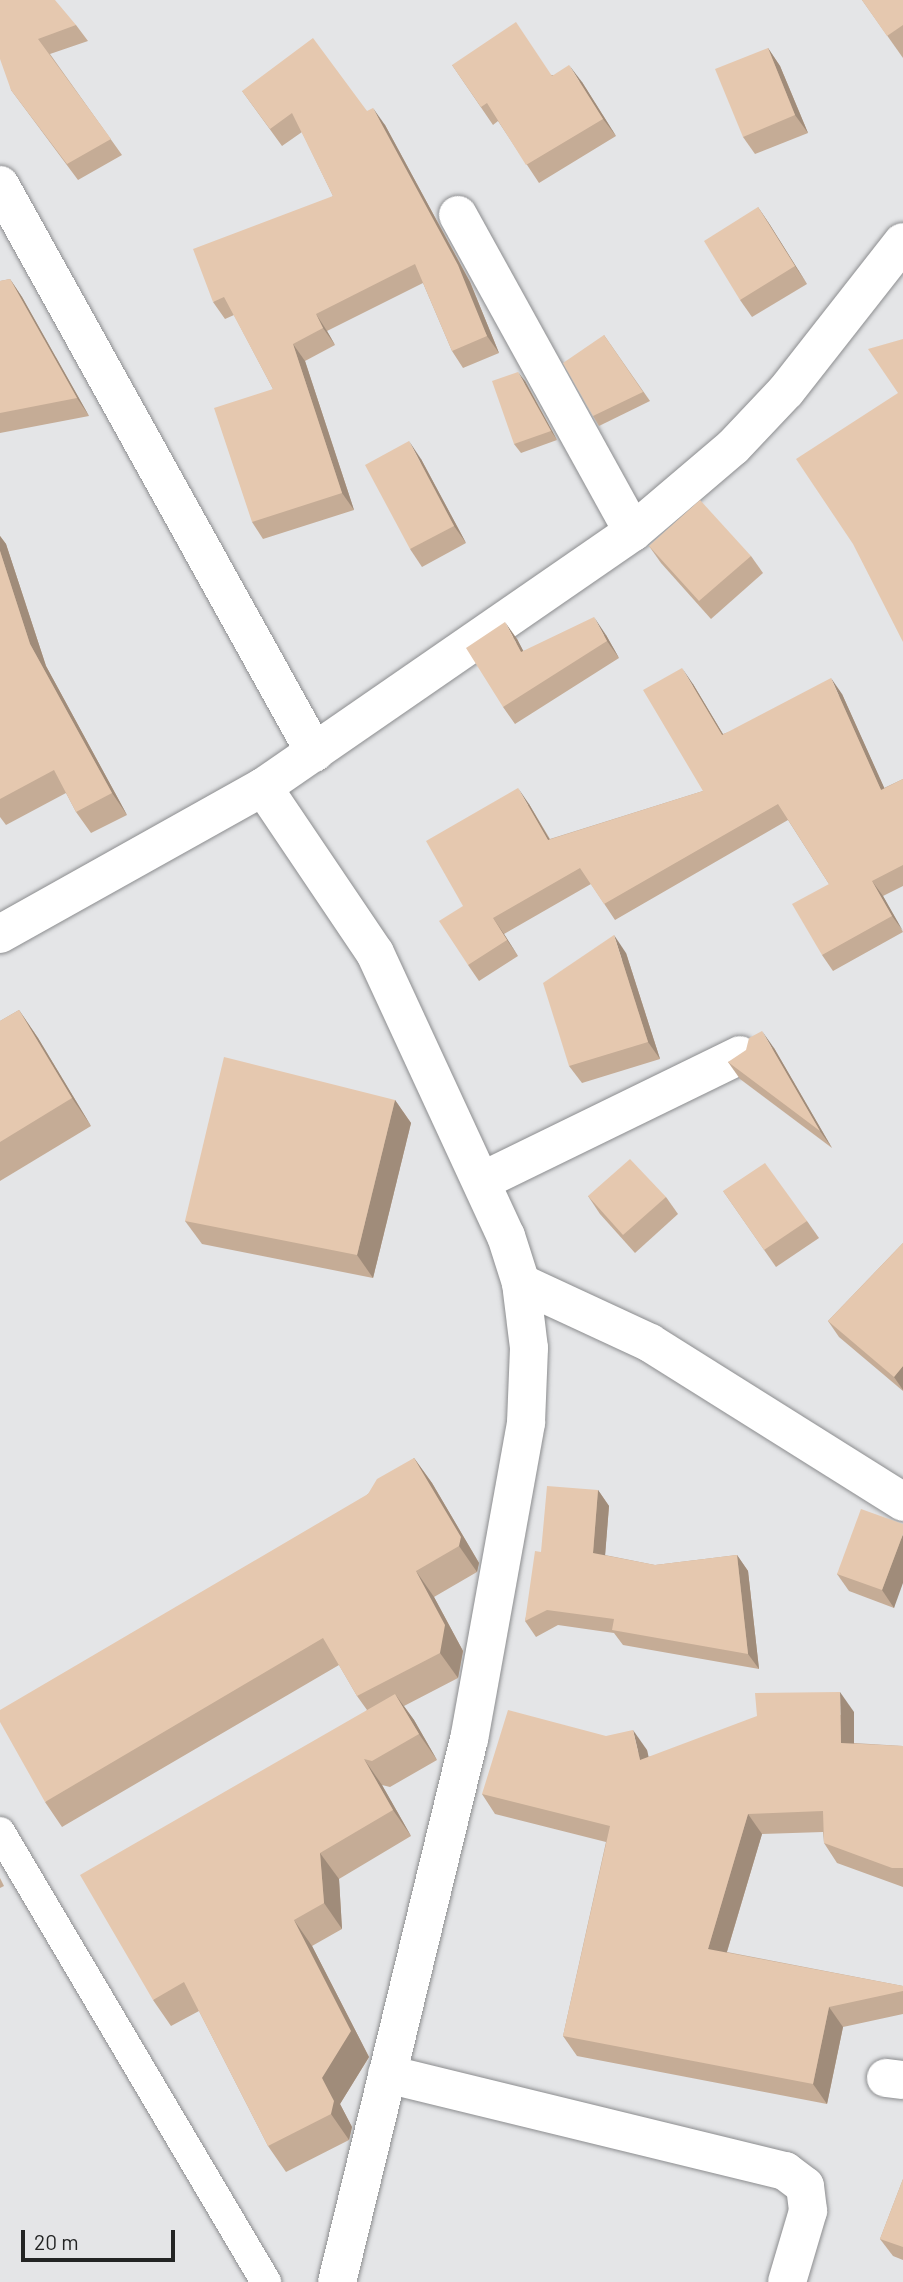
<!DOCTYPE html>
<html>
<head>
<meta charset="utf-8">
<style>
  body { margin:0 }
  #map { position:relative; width:903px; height:2282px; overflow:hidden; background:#e4e5e7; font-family:Barlow,sans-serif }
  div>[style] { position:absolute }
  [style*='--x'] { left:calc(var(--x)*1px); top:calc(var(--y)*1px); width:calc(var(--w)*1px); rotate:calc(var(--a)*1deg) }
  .roads { filter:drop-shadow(0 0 2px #8c8d8f) drop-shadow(0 0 2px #8c8d8f) }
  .service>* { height:30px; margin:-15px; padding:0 15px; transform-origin:15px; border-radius:15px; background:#fff }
  .minor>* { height:38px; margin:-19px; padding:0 19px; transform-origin:19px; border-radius:19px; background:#fff }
  .tertiary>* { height:38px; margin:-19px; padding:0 19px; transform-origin:19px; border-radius:19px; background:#fff }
  .wall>* { inset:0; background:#c5ac96 }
  .shaded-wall>* { inset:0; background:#a08c7a }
  .building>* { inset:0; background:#e5c8af }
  span { translate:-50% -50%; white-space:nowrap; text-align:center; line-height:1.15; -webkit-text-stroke:5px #e4e5e7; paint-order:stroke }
  .scale { position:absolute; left:21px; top:2230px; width:154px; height:32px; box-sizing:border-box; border:4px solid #232424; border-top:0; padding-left:9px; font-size:21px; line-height:24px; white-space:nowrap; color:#232424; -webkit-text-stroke:5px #e4e5e7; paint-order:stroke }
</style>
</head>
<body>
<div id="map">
  <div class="roads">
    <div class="service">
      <i style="--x:0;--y:1832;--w:523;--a:59.41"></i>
    </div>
    <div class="minor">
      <i style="--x:0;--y:185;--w:649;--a:60.99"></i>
      <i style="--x:458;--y:215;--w:362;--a:61.1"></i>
      <i style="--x:263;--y:787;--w:200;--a:56"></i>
      <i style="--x:375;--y:953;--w:312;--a:65.2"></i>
      <i style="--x:506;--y:1236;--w:49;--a:72.3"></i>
      <i style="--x:521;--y:1283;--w:65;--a:83"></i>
      <i style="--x:529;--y:1348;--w:75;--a:92.3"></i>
      <i style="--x:526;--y:1423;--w:321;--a:100.2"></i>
      <i style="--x:469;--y:1739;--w:559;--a:103.66"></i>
      <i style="--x:482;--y:1181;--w:287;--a:-26"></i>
      <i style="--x:521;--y:1283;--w:142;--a:24.9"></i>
      <i style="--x:650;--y:1343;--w:299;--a:32.1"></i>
      <i style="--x:387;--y:2074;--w:410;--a:13.7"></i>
      <i style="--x:785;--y:2171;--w:25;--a:37"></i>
      <i style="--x:805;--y:2186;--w:25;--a:83"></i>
      <i style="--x:808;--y:2211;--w:74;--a:106.5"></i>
      <i style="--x:886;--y:2078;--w:17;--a:7"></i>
    </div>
    <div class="tertiary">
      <i style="--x:0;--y:934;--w:301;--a:-29.2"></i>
      <i style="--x:263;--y:787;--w:449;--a:-34.6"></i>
      <i style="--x:633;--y:532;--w:131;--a:-40.4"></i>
      <i style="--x:733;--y:447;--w:77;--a:-46.6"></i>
      <i style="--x:786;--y:391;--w:189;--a:-51.9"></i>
    </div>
  </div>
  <div class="wall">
    <i style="clip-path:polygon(0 0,76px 25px,88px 41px,50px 54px,122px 155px,78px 180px,11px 90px)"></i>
    <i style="clip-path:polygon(862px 0,903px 0,903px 58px)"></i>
    <i style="clip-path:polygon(768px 48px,780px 66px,808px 133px,755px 154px,743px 137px)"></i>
    <i style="clip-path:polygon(452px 65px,552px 75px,582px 82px,616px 136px,539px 183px,498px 121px,493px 125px)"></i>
    <i style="clip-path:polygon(242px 91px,367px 111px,385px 125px,470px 282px,499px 353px,463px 368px,452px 351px,423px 283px,327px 331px,335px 345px,305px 361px,354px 510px,263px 539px,252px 522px,273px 389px,234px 315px,225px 319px,213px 302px,333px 196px,302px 132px,282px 146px)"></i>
    <i style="clip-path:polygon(758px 207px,770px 225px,807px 284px,752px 317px,740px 300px)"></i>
    <i style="clip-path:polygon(10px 279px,22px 297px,89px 416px,0 433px,0 281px)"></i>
    <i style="clip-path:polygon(604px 335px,650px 401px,599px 426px,593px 416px)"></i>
    <i style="clip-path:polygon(525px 381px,557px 440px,521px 453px,514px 444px)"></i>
    <i style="clip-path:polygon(421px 459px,466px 543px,422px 567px,410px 549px)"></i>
    <i style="clip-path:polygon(0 536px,6px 544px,46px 666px,127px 815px,91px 833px,76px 812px,66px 793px,6px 825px,0 817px)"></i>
    <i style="clip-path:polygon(649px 546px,751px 556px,763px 573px,711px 619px,661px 563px)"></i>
    <i style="clip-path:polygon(606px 635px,619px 658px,515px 724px,503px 707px,517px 639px,523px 651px)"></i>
    <i style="clip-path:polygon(693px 684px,723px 734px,842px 694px,884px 788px,903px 779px,903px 886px,883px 896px,903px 932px,833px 971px,822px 955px,829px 884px,788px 820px,615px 920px,591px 884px,504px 934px,518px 956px,479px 981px,468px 965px,463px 906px,529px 804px,550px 839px,703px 791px)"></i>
    <i style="clip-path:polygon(626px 953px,660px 1059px,582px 1083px,569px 1066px)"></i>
    <i style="clip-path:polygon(19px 1010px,38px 1038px,91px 1126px,0 1181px,0 1021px)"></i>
    <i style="clip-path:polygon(774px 1048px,832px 1148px,740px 1079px,728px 1062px)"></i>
    <i style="clip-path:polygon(395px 1100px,411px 1123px,373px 1278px,202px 1244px,185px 1221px)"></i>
    <i style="clip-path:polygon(723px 1191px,807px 1221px,819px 1238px,776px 1267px)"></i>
    <i style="clip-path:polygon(588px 1196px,666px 1197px,678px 1214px,635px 1253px,600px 1214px)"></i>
    <i style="clip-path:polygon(903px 1243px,903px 1391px,839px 1337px,828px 1321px)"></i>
    <i style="clip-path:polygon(414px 1458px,432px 1483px,479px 1563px,477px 1572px,434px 1597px,463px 1651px,458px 1678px,404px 1706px,414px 1720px,437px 1760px,390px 1787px,382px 1785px,411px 1836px,339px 1879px,342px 1929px,312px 1946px,369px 2057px,340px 2104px,352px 2127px,349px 2140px,286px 2172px,268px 2146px,199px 2011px,171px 2026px,153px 2000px,367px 1710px,357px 1696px,339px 1665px,62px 1827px,45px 1802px,368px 1494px)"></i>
    <i style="clip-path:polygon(598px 1490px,609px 1506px,605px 1555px,655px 1565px,737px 1555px,748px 1571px,759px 1669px,623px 1645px,614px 1633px,558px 1625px,536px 1637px,525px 1621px,541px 1552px)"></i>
    <i style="clip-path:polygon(903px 1524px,894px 1608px,849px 1591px,837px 1574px)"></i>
    <i style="clip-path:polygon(854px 1712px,854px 1743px,903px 1746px,903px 1887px,837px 1863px,824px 1843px,823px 1832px,762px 1834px,727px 1952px,903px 1986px,903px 2014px,843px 2027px,827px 2104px,577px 2056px,563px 2036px,606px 1842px,495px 1814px,482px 1794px,647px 1750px,648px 1757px)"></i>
    <i style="clip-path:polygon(0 1878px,4px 1886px,0 1888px)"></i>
    <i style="clip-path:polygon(903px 2179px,903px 2260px,893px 2256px,880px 2239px)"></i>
  </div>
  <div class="shaded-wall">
    <i style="clip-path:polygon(768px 48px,780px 66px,808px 133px,795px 115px)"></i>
    <i style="clip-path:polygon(569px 65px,582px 82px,616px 136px,603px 119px)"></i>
    <i style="clip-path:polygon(373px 108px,385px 125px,470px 282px,499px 353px,487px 336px)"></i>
    <i style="clip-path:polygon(758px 207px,770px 225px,807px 284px,795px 266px)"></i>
    <i style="clip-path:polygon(10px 279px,22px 297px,89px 416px,77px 398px)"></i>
    <i style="clip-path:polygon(316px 314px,327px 331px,335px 345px,323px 328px)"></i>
    <i style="clip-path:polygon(293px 344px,305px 361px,354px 510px,342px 493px)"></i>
    <i style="clip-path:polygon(518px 372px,525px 381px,557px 440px,551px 431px)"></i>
    <i style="clip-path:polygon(409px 441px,421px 459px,466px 543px,454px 526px)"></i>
    <i style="clip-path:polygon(0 536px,6px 544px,46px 666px,127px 815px,112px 793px,30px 644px,0 551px)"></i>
    <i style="clip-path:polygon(594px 617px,606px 635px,619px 658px,607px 641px)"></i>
    <i style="clip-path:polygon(505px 622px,517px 639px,533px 669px,521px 652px)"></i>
    <i style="clip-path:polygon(682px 668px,693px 684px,733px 751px,722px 735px)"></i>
    <i style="clip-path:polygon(831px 678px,842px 694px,892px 805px,881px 790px)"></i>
    <i style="clip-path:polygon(518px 788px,529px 804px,559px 856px,548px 840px)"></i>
    <i style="clip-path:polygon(872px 881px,883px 896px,903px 931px,892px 916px)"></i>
    <i style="clip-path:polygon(493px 918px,504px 934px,518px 956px,507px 940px)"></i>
    <i style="clip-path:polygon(614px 935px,626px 953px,660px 1059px,648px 1042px)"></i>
    <i style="clip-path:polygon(19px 1010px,38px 1038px,91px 1126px,72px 1098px)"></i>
    <i style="clip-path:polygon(762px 1031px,774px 1048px,832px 1148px,820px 1131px)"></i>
    <i style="clip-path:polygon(395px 1100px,411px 1123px,373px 1278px,357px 1255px)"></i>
    <i style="clip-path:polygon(903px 1366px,903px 1390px,894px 1377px)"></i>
    <i style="clip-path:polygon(414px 1458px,432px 1483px,479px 1563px,477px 1572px,459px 1546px)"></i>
    <i style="clip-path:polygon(598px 1490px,609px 1506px,604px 1569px,593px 1553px)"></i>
    <i style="clip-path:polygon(903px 1534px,903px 1583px,894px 1608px,882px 1590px)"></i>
    <i style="clip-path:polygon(737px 1555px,748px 1571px,759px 1669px,748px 1654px)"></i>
    <i style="clip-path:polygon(416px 1571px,434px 1597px,463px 1651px,458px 1678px,440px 1653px)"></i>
    <i style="clip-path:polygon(840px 1692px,854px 1712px,854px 1762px,841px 1743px)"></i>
    <i style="clip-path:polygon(395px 1694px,414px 1720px,437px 1760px,419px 1734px)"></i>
    <i style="clip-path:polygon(633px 1730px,647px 1750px,654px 1780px,640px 1760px)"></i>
    <i style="clip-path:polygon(364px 1759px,382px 1785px,411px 1836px,393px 1810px)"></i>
    <i style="clip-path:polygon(748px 1814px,762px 1834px,722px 1968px,708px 1949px)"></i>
    <i style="clip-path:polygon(320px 1853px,339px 1879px,342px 1929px,324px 1903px)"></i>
    <i style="clip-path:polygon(294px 1920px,312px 1946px,369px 2057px,340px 2104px,352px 2127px,349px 2140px,331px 2114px,322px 2078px)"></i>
    <i style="clip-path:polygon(829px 2007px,843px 2027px,827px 2104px,813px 2084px)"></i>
  </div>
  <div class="building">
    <i style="clip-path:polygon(0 0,55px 0,76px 25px,38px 39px,111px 139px,67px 164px,11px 90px,0 59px)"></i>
    <i style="clip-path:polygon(862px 0,903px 0,903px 25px,887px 36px)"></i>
    <i style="clip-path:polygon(516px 22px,552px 76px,569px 65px,603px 119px,526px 165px,487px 103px,481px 107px,452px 65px)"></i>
    <i style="clip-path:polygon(313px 38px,367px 111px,373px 108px,458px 265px,487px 336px,452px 351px,415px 264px,316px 314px,323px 328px,293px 344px,342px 493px,252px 522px,214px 408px,273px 389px,224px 297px,213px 302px,193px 249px,333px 196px,292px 113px,270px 129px,242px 91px)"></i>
    <i style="clip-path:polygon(768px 48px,795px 115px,743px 137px,715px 69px)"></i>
    <i style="clip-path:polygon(758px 207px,795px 266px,740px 300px,704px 241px)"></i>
    <i style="clip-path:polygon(10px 279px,77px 398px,0 413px,0 281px)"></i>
    <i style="clip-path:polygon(604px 335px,643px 392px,593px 416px,563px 363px)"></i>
    <i style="clip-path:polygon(903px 339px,903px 642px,853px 544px,796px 459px,898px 393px,868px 349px)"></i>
    <i style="clip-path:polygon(518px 372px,551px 431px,514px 444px,492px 381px)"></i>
    <i style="clip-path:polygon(409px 441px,454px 526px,410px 549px,365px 465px)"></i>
    <i style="clip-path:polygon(700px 500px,751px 556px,699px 601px,649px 546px)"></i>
    <i style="clip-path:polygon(0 551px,30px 644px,112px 793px,76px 812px,54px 770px,0 799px)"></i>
    <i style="clip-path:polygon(594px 617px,607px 641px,503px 707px,466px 648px,505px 622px,521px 652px)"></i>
    <i style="clip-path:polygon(682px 668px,722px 735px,831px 678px,881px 790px,903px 779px,903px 865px,872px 881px,892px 916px,822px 955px,792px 904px,829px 884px,778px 804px,604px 904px,580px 868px,493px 918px,507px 940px,468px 965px,439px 921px,463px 906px,426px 841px,518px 788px,548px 840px,703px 791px,643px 690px)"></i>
    <i style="clip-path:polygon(614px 935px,648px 1042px,569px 1066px,543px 983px)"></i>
    <i style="clip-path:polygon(19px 1010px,72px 1098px,0 1142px,0 1021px)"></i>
    <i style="clip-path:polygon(762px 1031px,820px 1131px,728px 1062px,746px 1050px,749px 1038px)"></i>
    <i style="clip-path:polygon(224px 1057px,395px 1100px,357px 1255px,185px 1221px)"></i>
    <i style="clip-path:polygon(630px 1159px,666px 1197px,623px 1235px,588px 1196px)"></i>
    <i style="clip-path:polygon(765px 1163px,807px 1221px,764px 1250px,723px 1191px)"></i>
    <i style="clip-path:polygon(903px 1243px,903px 1366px,894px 1377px,828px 1321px)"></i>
    <i style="clip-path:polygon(414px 1458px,461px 1537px,459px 1546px,416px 1571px,445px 1625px,440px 1653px,357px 1696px,323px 1638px,45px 1802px,0 1722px,0 1710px,368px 1494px,377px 1479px)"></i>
    <i style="clip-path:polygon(547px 1486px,598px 1490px,593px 1553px,655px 1565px,737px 1555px,748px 1654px,612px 1630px,614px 1619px,547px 1610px,525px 1621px,535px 1551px,541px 1552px)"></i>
    <i style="clip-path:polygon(861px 1509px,903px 1524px,903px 1534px,882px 1590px,837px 1574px)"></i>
    <i style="clip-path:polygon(840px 1692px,841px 1743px,903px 1746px,903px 1868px,892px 1868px,824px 1843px,823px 1811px,748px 1814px,708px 1949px,903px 1986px,903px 1991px,829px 2007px,813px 2084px,563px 2036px,610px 1826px,482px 1794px,508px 1710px,606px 1736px,633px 1730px,640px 1760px,757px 1716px,755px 1693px)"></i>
    <i style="clip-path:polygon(395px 1694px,419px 1734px,372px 1761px,364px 1759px,393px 1810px,320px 1853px,324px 1903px,294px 1920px,351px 2031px,322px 2078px,334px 2101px,331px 2114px,268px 2146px,184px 1982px,153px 2000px,80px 1875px)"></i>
    <i style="clip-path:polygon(903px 2179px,903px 2247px,880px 2239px)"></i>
  </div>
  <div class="scale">20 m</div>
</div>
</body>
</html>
